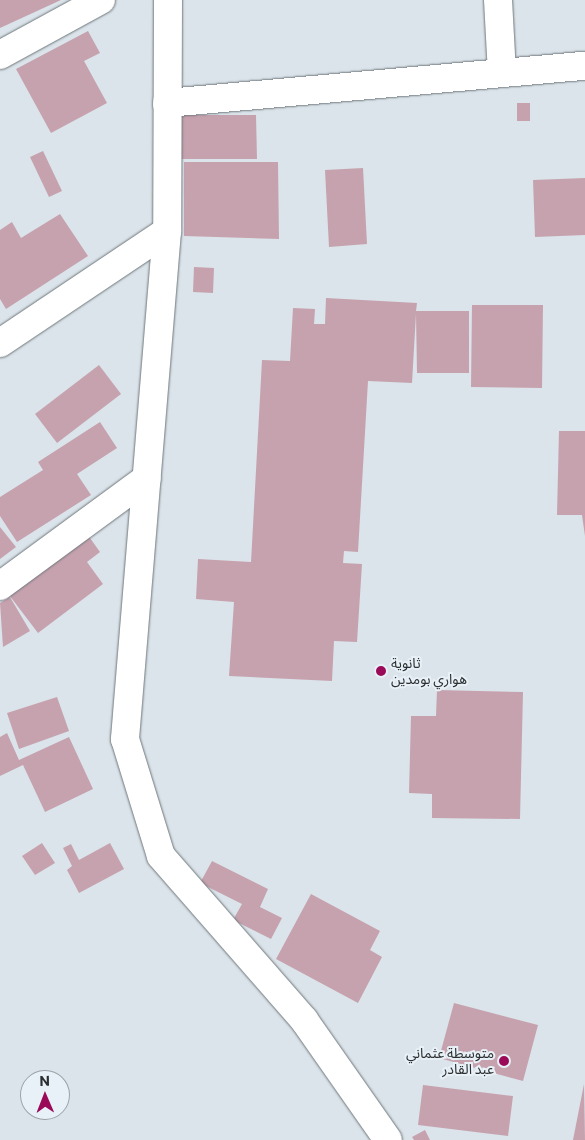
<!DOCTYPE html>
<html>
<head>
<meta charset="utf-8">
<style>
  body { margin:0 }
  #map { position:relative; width:585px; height:1140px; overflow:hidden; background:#dbe4ea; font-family:Commissioner,"Noto Sans Arabic",sans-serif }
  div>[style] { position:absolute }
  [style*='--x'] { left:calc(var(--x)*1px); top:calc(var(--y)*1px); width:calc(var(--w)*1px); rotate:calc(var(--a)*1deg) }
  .building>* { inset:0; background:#c6a2ae }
  .roads { filter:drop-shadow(0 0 1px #6e767b) drop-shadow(0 0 1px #6e767b) }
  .minor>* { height:28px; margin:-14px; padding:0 14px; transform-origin:14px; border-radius:14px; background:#fff }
  .dots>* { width:14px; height:14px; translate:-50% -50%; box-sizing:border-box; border:2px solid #e8f1f7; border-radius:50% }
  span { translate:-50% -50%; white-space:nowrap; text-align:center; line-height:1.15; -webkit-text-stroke:4px #e8f1f7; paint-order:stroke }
  .poi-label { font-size:14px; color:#2c2f31 }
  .left { translate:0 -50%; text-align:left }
  .right { translate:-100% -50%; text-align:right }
  .north { position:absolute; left:20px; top:1070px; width:50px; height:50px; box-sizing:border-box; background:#e8f1f7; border:1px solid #9da3a8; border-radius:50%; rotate:359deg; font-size:14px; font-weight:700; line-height:20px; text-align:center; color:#2c2f31 }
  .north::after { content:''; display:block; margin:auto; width:18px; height:22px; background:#9b0a59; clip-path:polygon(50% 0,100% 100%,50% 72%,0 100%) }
</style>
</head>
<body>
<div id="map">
  <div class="building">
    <i style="clip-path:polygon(0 0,61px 0,0 28px)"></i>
    <i style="clip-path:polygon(88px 31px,100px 53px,84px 61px,107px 103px,51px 133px,16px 69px)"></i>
    <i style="clip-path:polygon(517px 103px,530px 103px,530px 121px,517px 121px)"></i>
    <i style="clip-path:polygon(181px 115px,256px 115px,257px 159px,181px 159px)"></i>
    <i style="clip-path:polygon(43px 151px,62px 191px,49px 197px,30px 157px)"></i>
    <i style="clip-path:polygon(184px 162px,278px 162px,279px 239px,184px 236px)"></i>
    <i style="clip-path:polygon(363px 168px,367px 244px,329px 247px,325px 170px)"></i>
    <i style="clip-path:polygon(585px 178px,585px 235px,535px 237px,533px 180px)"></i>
    <i style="clip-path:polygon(60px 214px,88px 256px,6px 309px,0 299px,0 230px,12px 222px,21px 238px)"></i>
    <i style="clip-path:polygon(194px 267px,214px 268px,213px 293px,193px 292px)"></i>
    <i style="clip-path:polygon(326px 298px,417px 303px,416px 311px,469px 311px,469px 373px,417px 373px,416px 314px,412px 383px,368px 381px,358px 552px,344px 551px,343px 563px,362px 564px,357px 642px,334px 641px,332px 681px,229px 676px,234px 602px,196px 599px,198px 559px,251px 562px,262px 360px,290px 361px,293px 308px,315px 309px,314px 324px,325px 324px)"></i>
    <i style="clip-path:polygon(472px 305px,543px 305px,542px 388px,471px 387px)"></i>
    <i style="clip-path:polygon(99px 365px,121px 394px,57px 443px,35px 414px)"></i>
    <i style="clip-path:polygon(100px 422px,117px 448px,77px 474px,91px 495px,17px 542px,0 516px,0 497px,43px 470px,38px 462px)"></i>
    <i style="clip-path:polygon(559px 431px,585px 431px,585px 536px,582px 515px,557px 515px)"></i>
    <i style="clip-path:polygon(0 527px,16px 547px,0 559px)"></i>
    <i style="clip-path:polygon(85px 531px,100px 552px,87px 562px,103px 584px,38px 633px,6px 591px)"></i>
    <i style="clip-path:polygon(10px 597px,30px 631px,3px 647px,0 603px)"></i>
    <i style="clip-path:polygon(437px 690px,523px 692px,520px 819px,432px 818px,432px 794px,409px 793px,411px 716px,436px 716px)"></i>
    <i style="clip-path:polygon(57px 697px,69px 731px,19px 749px,7px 713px)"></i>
    <i style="clip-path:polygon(7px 733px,19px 760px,69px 737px,93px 789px,45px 812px,23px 765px,0 776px,0 737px)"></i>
    <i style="clip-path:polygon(42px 843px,55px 863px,35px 875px,22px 856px)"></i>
    <i style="clip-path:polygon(110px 843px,124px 869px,79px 893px,67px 870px,72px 866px,63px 848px,71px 844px,79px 860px)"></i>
    <i style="clip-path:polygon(212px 861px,268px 889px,260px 907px,282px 918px,271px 939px,233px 920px,242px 904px,200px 883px)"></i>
    <i style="clip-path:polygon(311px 894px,380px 931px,370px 950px,382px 957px,358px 1003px,276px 959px)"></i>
    <i style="clip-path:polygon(454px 1003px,538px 1025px,523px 1081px,439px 1058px)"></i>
    <i style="clip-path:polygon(584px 1084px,585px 1140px,573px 1140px)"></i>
    <i style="clip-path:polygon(423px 1085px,513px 1096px,508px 1136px,418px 1125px)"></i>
    <i style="clip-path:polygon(425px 1130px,430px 1140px,414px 1140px,412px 1137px)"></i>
  </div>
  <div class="roads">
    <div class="minor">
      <i style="--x:168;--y:0;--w:231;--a:90.2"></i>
      <i style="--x:167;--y:231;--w:510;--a:94.73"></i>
      <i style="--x:125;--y:739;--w:122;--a:72.9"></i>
      <i style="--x:161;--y:856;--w:218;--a:48.9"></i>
      <i style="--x:304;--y:1020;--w:146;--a:55"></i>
      <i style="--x:498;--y:0;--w:73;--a:86.9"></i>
      <i style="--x:0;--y:55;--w:115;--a:-28.6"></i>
      <i style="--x:167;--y:103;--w:420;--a:-5.1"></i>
      <i style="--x:0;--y:343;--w:201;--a:-33.8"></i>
      <i style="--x:0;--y:586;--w:182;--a:-36.3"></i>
    </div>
  </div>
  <div class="dots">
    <i style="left:381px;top:671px;background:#9b0a59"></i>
    <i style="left:504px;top:1061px;background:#9b0a59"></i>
  </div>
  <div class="poi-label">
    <span class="left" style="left:391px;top:671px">ثانوية<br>هواري بومدين</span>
    <span class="right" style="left:494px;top:1061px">متوسطة عثماني<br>عبد القادر</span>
  </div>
  <div class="north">N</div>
</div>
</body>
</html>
